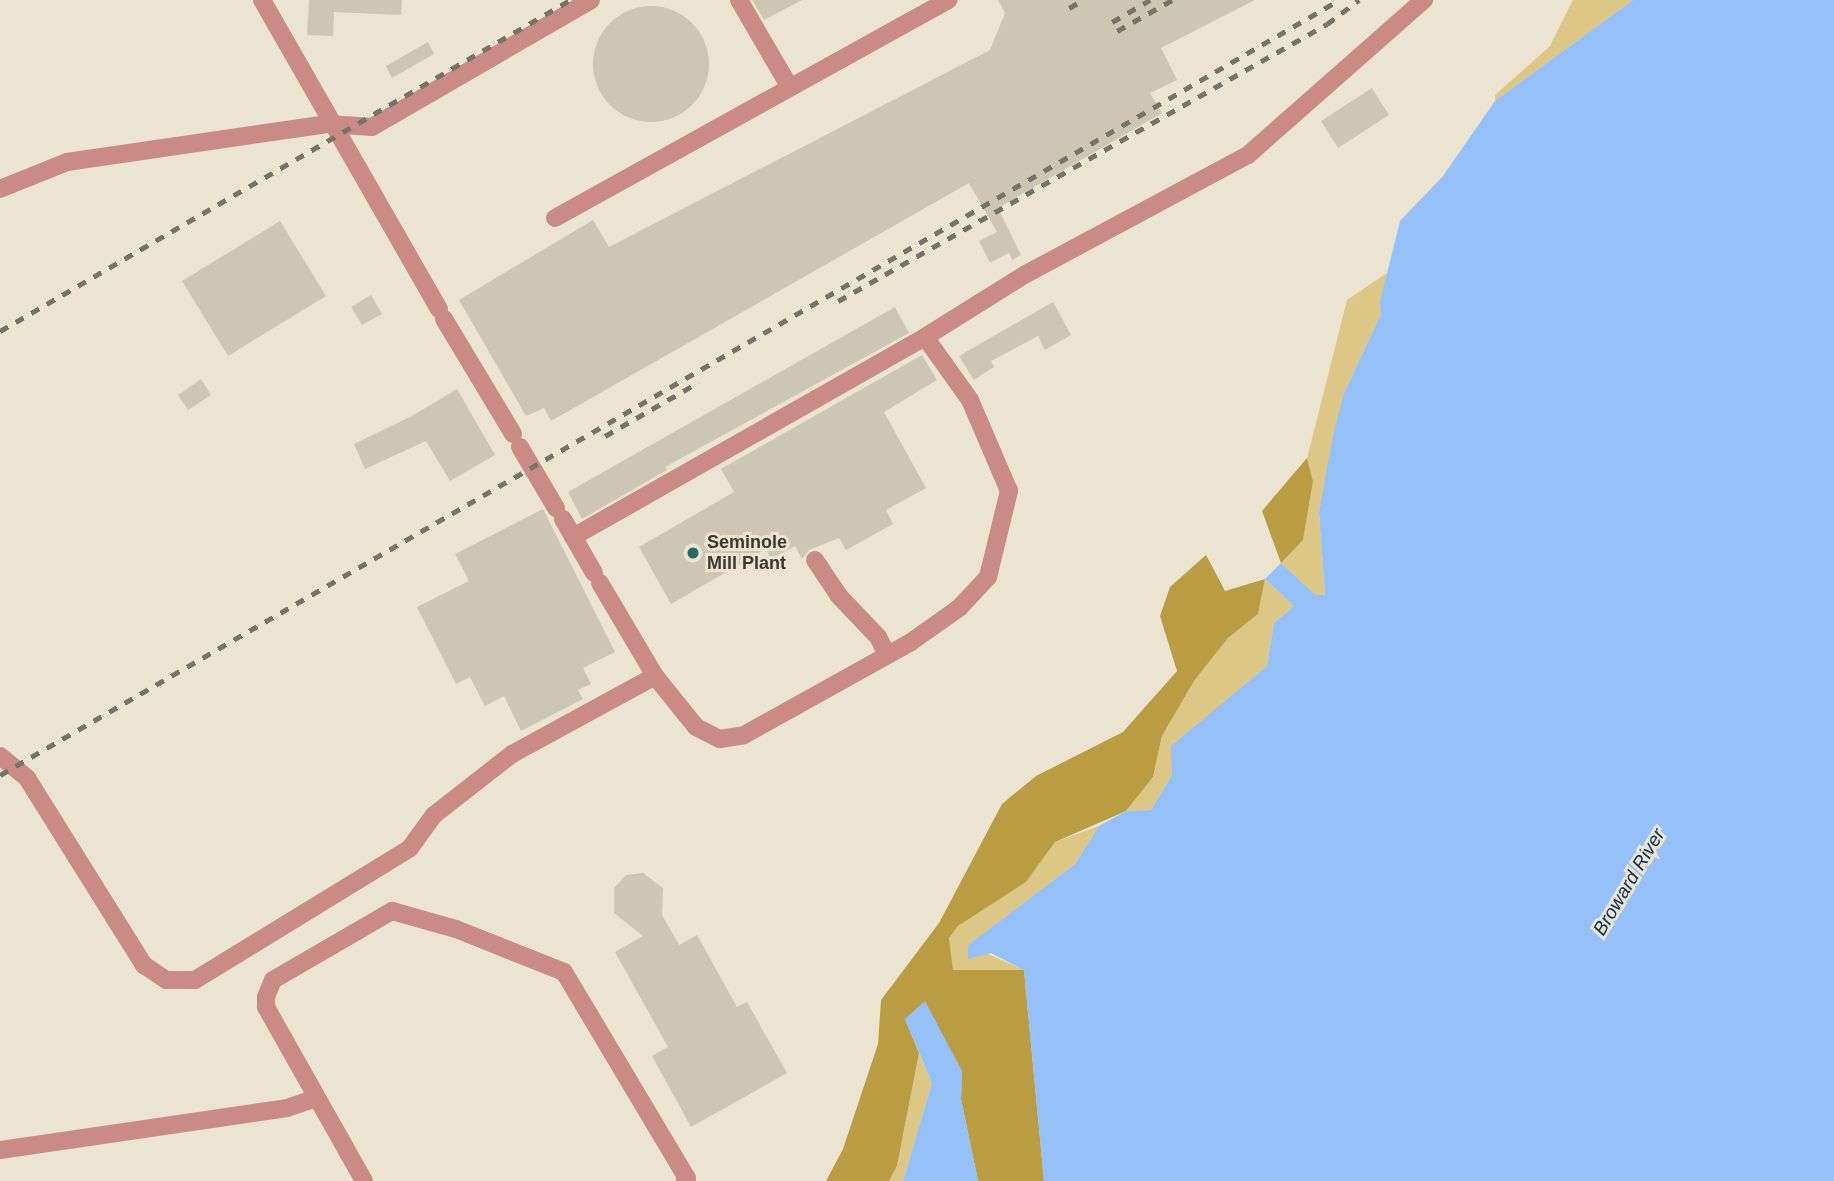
<!DOCTYPE html>
<html>
<head>
<meta charset="utf-8">
<style>
  body { margin:0 }
  #map { position:relative; width:1834px; height:1181px; overflow:hidden; background:#eae4d1; font-family:Helvetica,sans-serif }
  div>[style] { position:absolute }
  [style*='--x'] { left:calc(var(--x)*1px); top:calc(var(--y)*1px); width:calc(var(--w)*1px); rotate:calc(var(--a)*1deg) }
  .green>* { inset:0; background:#ddc787 }
  .forest>* { inset:0; background:#ba9d42 }
  .water>* { inset:0; background:#95c0f8 }
  .building>* { inset:0; background:#ccc6b3 }
  .round { border-radius:50% }
  .minor>* { height:18px; margin:-9px; padding:0 9px; transform-origin:9px; border-radius:9px; background:#ca8b85 }
  .rail>* { height:4.5px; margin-top:-2.25px; transform-origin:0; background:repeating-linear-gradient(90deg,#767367 0 9px,transparent 0 18px) }
  .dots>* { width:19px; height:19px; translate:-50% -50%; box-sizing:border-box; border:4px solid #eae4d1; border-radius:50% }
  span { translate:-50% -50%; white-space:nowrap; text-align:center; line-height:1.15; -webkit-text-stroke:6px #eae4d1; paint-order:stroke }
  .poi-label { font-size:18px; color:#3b3931; font-weight:700 }
  .left { translate:0 -50%; text-align:left }
  .water-label { font-size:19px; color:#0a2f5a; font-style:italic }
</style>
</head>
<body>
<div id="map">
  <div class="green">
    <i style="clip-path:polygon(1573px 0,1633px 0,1495px 101px,1495px 95px,1550px 46px)"></i>
    <i style="clip-path:polygon(1387px 273px,1381px 314px,1344px 393px,1319px 512px,1325px 595px,1315px 596px,1281px 563px,1303px 540px,1313px 481px,1307px 458px,1347px 300px)"></i>
    <i style="clip-path:polygon(1265px 579px,1294px 606px,1274px 623px,1267px 666px,1172px 746px,1172px 775px,1151px 810px,1126px 811px,1153px 777px,1162px 736px,1194px 681px,1228px 638px,1258px 614px)"></i>
    <i style="clip-path:polygon(1099px 826px,1075px 864px,968px 945px,1024px 970px,953px 970px,949px 938px,958px 926px,1026px 882px,1055px 842px)"></i>
    <i style="clip-path:polygon(919px 1053px,932px 1083px,903px 1181px,889px 1181px,897px 1166px)"></i>
  </div>
  <div class="forest">
    <i style="clip-path:polygon(1307px 458px,1313px 481px,1303px 540px,1281px 563px,1262px 511px)"></i>
    <i style="clip-path:polygon(1206px 555px,1225px 591px,1265px 579px,1258px 614px,1228px 638px,1194px 681px,1162px 736px,1153px 777px,1126px 811px,1055px 842px,1026px 882px,958px 926px,949px 938px,953px 970px,1024px 970px,1044px 1181px,978px 1181px,961px 1099px,962px 1071px,905px 1019px,919px 1053px,897px 1166px,889px 1181px,826px 1181px,843px 1149px,878px 1044px,881px 1000px,939px 923px,1002px 804px,1036px 776px,1123px 732px,1177px 671px,1160px 616px,1170px 587px)"></i>
  </div>
  <div class="water">
    <i style="clip-path:polygon(1633px 0,1834px 0,1834px 1181px,1044px 1181px,1024px 970px,991px 953px,968px 959px,968px 945px,1075px 864px,1099px 826px,1126px 811px,1151px 810px,1172px 775px,1171px 746px,1267px 666px,1274px 623px,1294px 606px,1265px 579px,1281px 563px,1315px 595px,1325px 595px,1319px 512px,1333px 436px,1344px 393px,1381px 314px,1380px 301px,1400px 221px,1443px 176px,1495px 101px)"></i>
    <i style="clip-path:polygon(925px 1001px,962px 1071px,961px 1099px,978px 1181px,903px 1181px,932px 1083px,905px 1019px)"></i>
  </div>
  <div class="building">
    <i style="clip-path:polygon(309px 0,402px 0,401px 15px,334px 12px,333px 36px,307px 35px)"></i>
    <i style="clip-path:polygon(752px 0,802px 0,764px 20px)"></i>
    <i style="clip-path:polygon(998px 0,1255px 0,1161px 48px,1177px 80px,1150px 93px,1162px 113px,998px 208px,1021px 255px,1012px 260px,1009px 253px,990px 263px,979px 241px,997px 232px,969px 183px,551px 421px,544px 408px,526px 416px,459px 300px,593px 220px,609px 247px,990px 50px,1005px 13px)"></i>
    <i class="round" style="left:593px;top:6px;width:116px;height:116px"></i>
    <i style="clip-path:polygon(428px 42px,434px 54px,392px 78px,386px 66px)"></i>
    <i style="clip-path:polygon(1372px 88px,1389px 115px,1338px 148px,1321px 121px)"></i>
    <i style="clip-path:polygon(280px 221px,326px 296px,228px 356px,182px 281px)"></i>
    <i style="clip-path:polygon(371px 295px,382px 314px,362px 325px,351px 307px)"></i>
    <i style="clip-path:polygon(1053px 302px,1071px 335px,1045px 350px,1038px 336px,991px 361px,994px 367px,974px 380px,959px 356px)"></i>
    <i style="clip-path:polygon(895px 307px,909px 333px,665px 467px,667px 470px,582px 519px,568px 492px)"></i>
    <i style="clip-path:polygon(922px 355px,937px 380px,884px 412px,926px 488px,886px 510px,893px 524px,846px 550px,839px 538px,809px 550px,802px 559px,795px 546px,771px 559px,766px 549px,671px 604px,639px 547px,734px 492px,721px 469px)"></i>
    <i style="clip-path:polygon(201px 379px,211px 395px,188px 410px,178px 395px)"></i>
    <i style="clip-path:polygon(457px 389px,495px 455px,450px 481px,426px 441px,365px 469px,354px 444px,412px 416px)"></i>
    <i style="clip-path:polygon(543px 509px,615px 652px,583px 668px,591px 684px,578px 690px,583px 699px,521px 731px,504px 696px,485px 706px,470px 677px,456px 684px,417px 607px,469px 581px,455px 554px)"></i>
    <i style="clip-path:polygon(643px 873px,663px 888px,662px 915px,679px 945px,697px 935px,737px 1007px,747px 1002px,787px 1073px,691px 1127px,652px 1056px,668px 1047px,615px 952px,643px 936px,614px 913px,614px 888px,626px 875px)"></i>
  </div>
  <div class="minor">
    <i style="--x:262;--y:0;--w:356;--a:60.2"></i>
    <i style="--x:739;--y:0;--w:99;--a:59.8"></i>
    <i style="--x:0;--y:189;--w:72;--a:-21.9"></i>
    <i style="--x:67;--y:162;--w:265;--a:-8.3"></i>
    <i style="--x:329;--y:124;--w:43;--a:4"></i>
    <i style="--x:372;--y:127;--w:253;--a:-30.1"></i>
    <i style="--x:555;--y:218;--w:450;--a:-29"></i>
    <i style="--x:444;--y:319;--w:134;--a:59"></i>
    <i style="--x:520;--y:447;--w:71;--a:59.5"></i>
    <i style="--x:563;--y:519;--w:62;--a:60.1"></i>
    <i style="--x:573;--y:537;--w:405;--a:-29.6"></i>
    <i style="--x:815;--y:560;--w:43;--a:56.3"></i>
    <i style="--x:839;--y:596;--w:57;--a:46.4"></i>
    <i style="--x:878;--y:637;--w:20;--a:63"></i>
    <i style="--x:655;--y:676;--w:65;--a:51.2"></i>
    <i style="--x:696;--y:727;--w:27;--a:27"></i>
    <i style="--x:720;--y:739;--w:24;--a:-9"></i>
    <i style="--x:744;--y:735;--w:191;--a:-29.1"></i>
    <i style="--x:911;--y:642;--w:59;--a:-35.3"></i>
    <i style="--x:959;--y:608;--w:42;--a:-46.9"></i>
    <i style="--x:988;--y:577;--w:89;--a:-76.3"></i>
    <i style="--x:1009;--y:491;--w:99;--a:-113.2"></i>
    <i style="--x:970;--y:400;--w:77;--a:-125.5"></i>
    <i style="--x:925;--y:337;--w:119;--a:-32"></i>
    <i style="--x:1026;--y:274;--w:252;--a:-28.2"></i>
    <i style="--x:1248;--y:155;--w:235;--a:-41.4"></i>
    <i style="--x:0;--y:756;--w:35;--a:39"></i>
    <i style="--x:27;--y:778;--w:221;--a:58"></i>
    <i style="--x:144;--y:965;--w:27;--a:34"></i>
    <i style="--x:166;--y:980;--w:29;--a:0"></i>
    <i style="--x:195;--y:980;--w:252;--a:-31.5"></i>
    <i style="--x:410;--y:848;--w:41;--a:-54"></i>
    <i style="--x:434;--y:815;--w:99;--a:-38"></i>
    <i style="--x:512;--y:754;--w:163;--a:-28.6"></i>
    <i style="--x:655;--y:676;--w:108;--a:-120.6"></i>
    <i style="--x:0;--y:1150;--w:290;--a:-8.3"></i>
    <i style="--x:287;--y:1108;--w:31;--a:-19"></i>
    <i style="--x:364;--y:1181;--w:200;--a:-119.4"></i>
    <i style="--x:266;--y:1007;--w:10;--a:-90"></i>
    <i style="--x:266;--y:997;--w:18;--a:-68"></i>
    <i style="--x:273;--y:980;--w:138;--a:-30.1"></i>
    <i style="--x:392;--y:911;--w:66;--a:15.7"></i>
    <i style="--x:456;--y:929;--w:116;--a:21.7"></i>
    <i style="--x:564;--y:972;--w:240;--a:59.2"></i>
    <i style="--x:687;--y:1178;--w:4;--a:124"></i>
  </div>
  <div class="rail">
    <i style="--x:1069;--y:8;--w:16;--a:-30"></i>
    <i style="--x:1112;--y:22;--w:44;--a:-30.1"></i>
    <i style="--x:1117;--y:31;--w:63;--a:-29.4"></i>
    <i style="--x:838;--y:301;--w:562;--a:-29.53"></i>
    <i style="--x:1327;--y:24;--w:40;--a:-37"></i>
    <i style="--x:0;--y:331;--w:659;--a:-30.14"></i>
    <i style="--x:605;--y:436;--w:108;--a:-29.9"></i>
    <i style="--x:0;--y:775;--w:1547;--a:-30.06"></i>
  </div>
  <div class="dots">
    <i style="left:693px;top:553px;background:#226c65"></i>
  </div>
  <div class="poi-label">
    <span class="left" style="left:707px;top:553px">Seminole<br>Mill Plant</span>
  </div>
  <div class="water-label">
    <span style="left:1629px;top:882px;rotate:-59deg">Broward River</span>
  </div>
</div>
</body>
</html>
